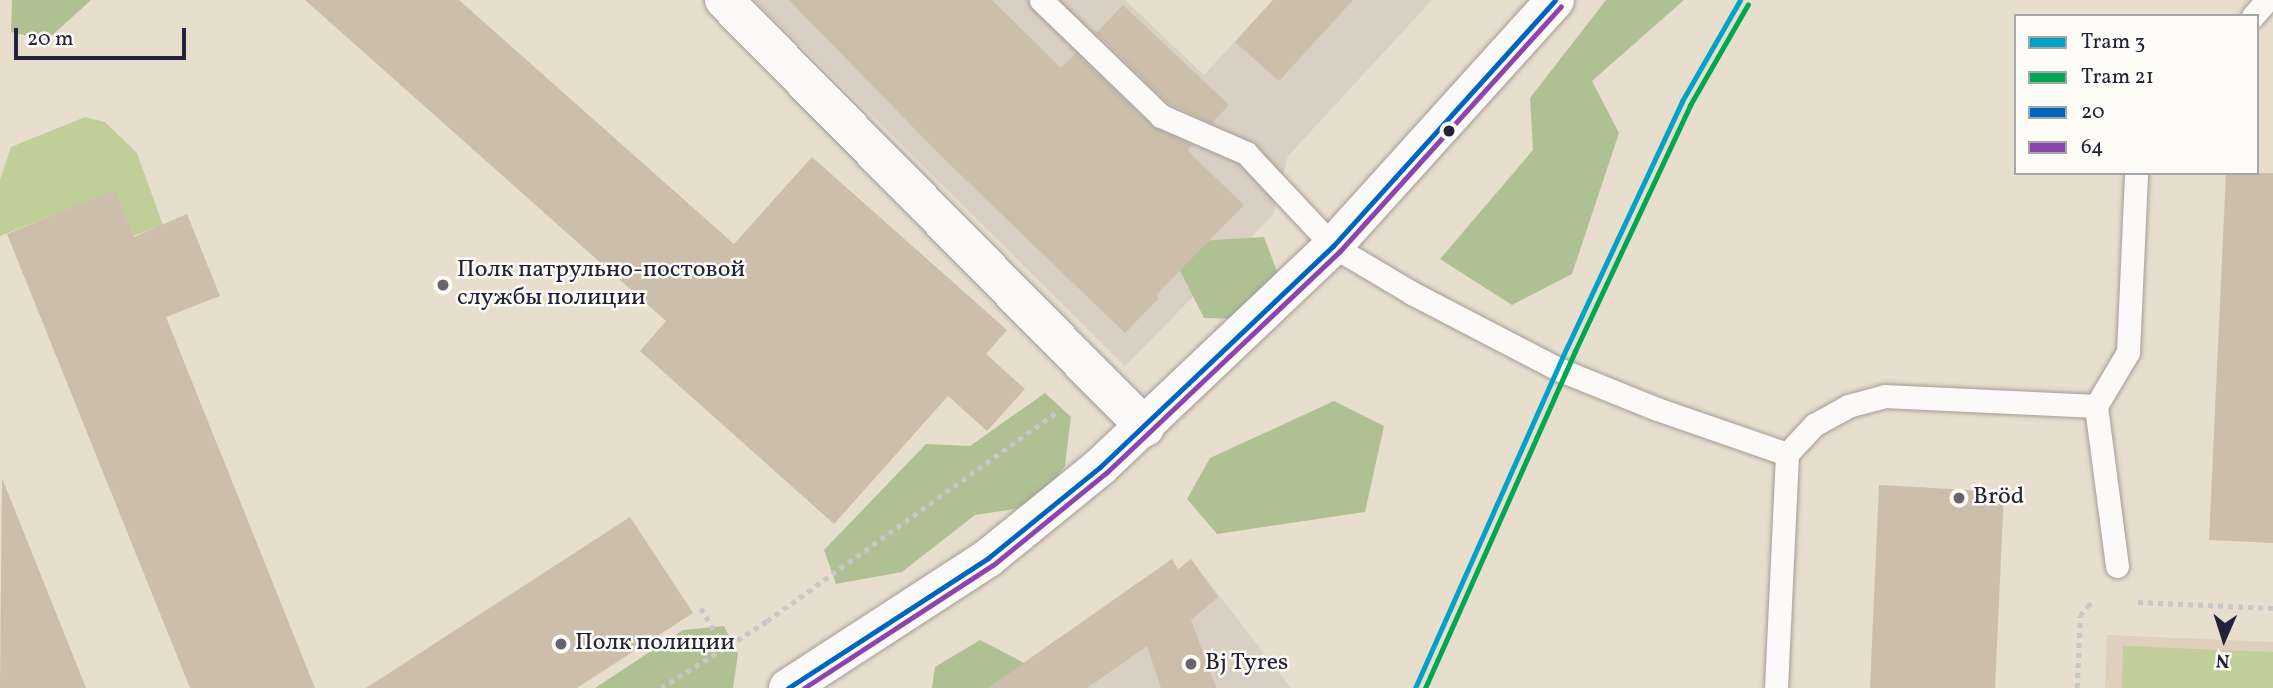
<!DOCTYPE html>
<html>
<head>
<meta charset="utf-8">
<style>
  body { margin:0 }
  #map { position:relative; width:2273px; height:688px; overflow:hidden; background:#e8dece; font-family:Vollkorn,serif }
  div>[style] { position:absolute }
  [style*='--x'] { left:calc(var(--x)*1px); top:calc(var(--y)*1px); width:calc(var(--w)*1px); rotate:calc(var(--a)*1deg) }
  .built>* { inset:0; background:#dfcfbc }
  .industrial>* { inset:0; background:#d9cfc2 }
  .green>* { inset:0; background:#c0cf98 }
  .forest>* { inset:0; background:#afc192 }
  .building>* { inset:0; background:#ccbeab }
  .path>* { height:4.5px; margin-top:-2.25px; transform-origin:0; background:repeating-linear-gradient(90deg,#c9c6c5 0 5px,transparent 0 10px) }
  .roads { filter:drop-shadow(0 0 2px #a29c96) drop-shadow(0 0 2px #a29c96) }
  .lane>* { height:23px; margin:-11.5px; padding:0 11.5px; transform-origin:11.5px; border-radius:11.5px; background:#fcfaf8 }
  .street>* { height:38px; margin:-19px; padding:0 19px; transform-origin:19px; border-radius:19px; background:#fcfaf8 }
  .bus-1>* { height:5px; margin:-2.5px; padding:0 2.5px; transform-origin:2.5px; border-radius:2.5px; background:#0065bd }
  .bus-2>* { height:5px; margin:-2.5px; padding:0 2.5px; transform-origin:2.5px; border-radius:2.5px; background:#8e44ad }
  .tram-1>* { height:5px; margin:-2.5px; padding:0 2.5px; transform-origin:2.5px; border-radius:2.5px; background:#02a2c7 }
  .tram-2>* { height:5px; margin:-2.5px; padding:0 2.5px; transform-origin:2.5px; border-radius:2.5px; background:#00a651 }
  .dots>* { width:19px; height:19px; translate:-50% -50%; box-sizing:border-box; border:4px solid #fdfcf7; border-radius:50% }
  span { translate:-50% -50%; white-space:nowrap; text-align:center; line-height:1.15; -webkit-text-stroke:5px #fdfcf7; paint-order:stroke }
  .poi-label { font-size:24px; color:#22223b }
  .left { translate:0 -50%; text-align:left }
  .legend { position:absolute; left:2014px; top:14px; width:245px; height:161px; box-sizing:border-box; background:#fdfcf7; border:2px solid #a5a5ac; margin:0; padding:9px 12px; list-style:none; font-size:21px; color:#22223b }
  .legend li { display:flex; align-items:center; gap:14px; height:35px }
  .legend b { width:35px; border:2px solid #a5a5ac }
  .north { position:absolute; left:2189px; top:604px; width:70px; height:70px; -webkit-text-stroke:5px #fdfcf7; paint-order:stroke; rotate:183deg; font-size:19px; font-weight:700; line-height:28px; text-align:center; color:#22223b }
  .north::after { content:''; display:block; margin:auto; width:24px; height:32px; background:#22223b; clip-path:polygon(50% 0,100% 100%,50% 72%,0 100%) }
  .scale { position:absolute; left:14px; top:28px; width:172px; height:32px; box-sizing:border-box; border:4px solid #22223b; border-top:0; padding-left:9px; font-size:21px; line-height:24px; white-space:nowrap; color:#22223b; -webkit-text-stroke:5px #fdfcf7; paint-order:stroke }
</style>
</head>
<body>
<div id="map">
  <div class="built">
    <i style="clip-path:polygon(2107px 635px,2273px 642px,2273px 688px,2105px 688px)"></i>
  </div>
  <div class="industrial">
    <i style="clip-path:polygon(755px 0,1125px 0,1204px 75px,1273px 0,1432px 0,1288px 156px,1273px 215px,1125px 366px)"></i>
    <i style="clip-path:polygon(1172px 559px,1178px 569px,1191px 559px,1291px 688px,988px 688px)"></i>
  </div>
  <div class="green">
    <i style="clip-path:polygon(85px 117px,105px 122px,137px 153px,163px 225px,133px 236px,115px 191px,0 236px,0 180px,11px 147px)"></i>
    <i style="clip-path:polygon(2123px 646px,2273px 652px,2273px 688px,2122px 688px)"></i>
  </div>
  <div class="forest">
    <i style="clip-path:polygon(12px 0,91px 0,47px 40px,11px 32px)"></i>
    <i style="clip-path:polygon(1606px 0,1684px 0,1592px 81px,1619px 133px,1572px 274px,1512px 305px,1440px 259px,1533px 150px,1530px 98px)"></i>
    <i style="clip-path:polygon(1264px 237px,1278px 274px,1242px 319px,1204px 318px,1166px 243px)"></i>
    <i style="clip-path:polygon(1045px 393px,1071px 417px,1065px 466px,1035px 506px,975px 515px,902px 572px,836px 584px,824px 550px,926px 444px,970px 446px)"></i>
    <i style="clip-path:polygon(1334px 401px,1384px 426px,1365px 512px,1217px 534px,1187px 499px,1210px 458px)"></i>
    <i style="clip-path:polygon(724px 626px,738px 654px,733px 688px,595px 688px,683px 630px)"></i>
    <i style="clip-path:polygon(980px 640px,1028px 665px,1023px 688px,932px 688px,935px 667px)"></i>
  </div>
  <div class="building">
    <i style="clip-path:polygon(305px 0,459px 0,734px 244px,812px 157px,1007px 330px,986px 354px,1025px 389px,987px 431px,948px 396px,834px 524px,640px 351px,666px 321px)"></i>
    <i style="clip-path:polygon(789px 0,992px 0,1061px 68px,1076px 53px,1152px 126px,1192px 145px,1187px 150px,1244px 205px,1156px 295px,1159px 298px,1125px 333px,940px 155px)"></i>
    <i style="clip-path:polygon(1273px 0,1353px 0,1279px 81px,1235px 42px)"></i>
    <i style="clip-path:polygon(1123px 5px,1229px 105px,1212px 123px,1169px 104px,1096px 33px)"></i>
    <i style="clip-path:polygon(2226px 173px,2273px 173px,2273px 543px,2209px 540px)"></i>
    <i style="clip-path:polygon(115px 190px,134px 237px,187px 214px,220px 296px,166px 317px,315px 688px,190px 688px,7px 234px)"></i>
    <i style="clip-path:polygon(2px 478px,86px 688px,0 688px)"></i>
    <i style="clip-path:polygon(1879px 485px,2004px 492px,1995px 688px,1870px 688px)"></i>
    <i style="clip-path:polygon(630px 517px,693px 613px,577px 688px,366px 688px)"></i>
    <i style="clip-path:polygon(1172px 559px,1178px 570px,1191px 559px,1218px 597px,1191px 620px,1216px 688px,1161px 688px,1147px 646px,1087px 688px,988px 688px)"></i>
  </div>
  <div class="path">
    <i style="--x:2138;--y:602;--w:135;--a:2.5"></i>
    <i style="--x:701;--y:608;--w:45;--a:59.5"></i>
    <i style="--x:661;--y:688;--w:125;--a:-32.3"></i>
    <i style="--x:767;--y:621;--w:359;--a:-35.8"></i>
    <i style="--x:2077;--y:688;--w:72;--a:-87.6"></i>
    <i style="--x:2080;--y:616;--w:12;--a:-55"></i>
    <i style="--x:2087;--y:606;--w:9;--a:-27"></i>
  </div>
  <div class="roads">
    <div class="lane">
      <i style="--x:1041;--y:0;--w:167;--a:44"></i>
      <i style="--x:1161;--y:116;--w:93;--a:23.5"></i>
      <i style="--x:1246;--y:153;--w:127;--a:46.9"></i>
      <i style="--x:1333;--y:246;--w:92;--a:30.7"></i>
      <i style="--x:1412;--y:293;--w:165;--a:27.5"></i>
      <i style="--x:1558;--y:369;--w:107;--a:22"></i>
      <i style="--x:1657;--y:409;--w:138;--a:19.1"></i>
      <i style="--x:2253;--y:16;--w:21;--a:-49"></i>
      <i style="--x:2117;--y:566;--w:161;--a:-97.5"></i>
      <i style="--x:2096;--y:406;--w:63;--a:-59.3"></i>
      <i style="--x:2128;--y:352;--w:179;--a:-87.4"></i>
      <i style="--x:1776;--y:688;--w:234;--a:-87.3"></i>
      <i style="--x:1787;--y:454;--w:40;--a:-47"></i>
      <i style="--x:1814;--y:425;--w:39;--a:-29"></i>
      <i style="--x:1848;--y:406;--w:38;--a:-15"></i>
      <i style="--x:1885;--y:396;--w:211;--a:2.7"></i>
    </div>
    <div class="street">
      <i style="--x:724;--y:0;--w:600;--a:45.41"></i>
      <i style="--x:788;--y:688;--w:239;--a:-33"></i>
      <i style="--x:988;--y:558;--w:144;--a:-39.1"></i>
      <i style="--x:1100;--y:467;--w:321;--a:-43.5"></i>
      <i style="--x:1333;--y:246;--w:331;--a:-47.9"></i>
    </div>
  </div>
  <div class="bus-1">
    <i style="--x:788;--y:688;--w:239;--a:-33"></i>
    <i style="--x:988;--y:558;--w:144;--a:-39.1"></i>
    <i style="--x:1100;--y:467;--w:321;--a:-43.5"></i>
    <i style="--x:1333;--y:246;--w:331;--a:-47.9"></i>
  </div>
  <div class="bus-2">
    <i style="--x:804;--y:688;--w:225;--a:-33.1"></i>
    <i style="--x:993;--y:565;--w:146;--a:-39.2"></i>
    <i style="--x:1106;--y:473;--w:321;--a:-43.5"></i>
    <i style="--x:1339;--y:252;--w:331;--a:-47.9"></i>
  </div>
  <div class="tram-1">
    <i style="--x:1415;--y:688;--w:373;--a:-66"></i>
    <i style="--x:1567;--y:347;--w:272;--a:-64.9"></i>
    <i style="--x:1682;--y:101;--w:116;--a:-60.1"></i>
  </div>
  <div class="tram-2">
    <i style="--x:1425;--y:688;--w:369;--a:-66"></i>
    <i style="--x:1575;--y:351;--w:272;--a:-64.9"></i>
    <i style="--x:1690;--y:105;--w:116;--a:-60.1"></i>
  </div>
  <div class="dots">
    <i style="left:1449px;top:131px;background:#22223b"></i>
    <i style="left:443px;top:285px;background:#67646e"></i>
    <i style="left:1959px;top:498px;background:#67646e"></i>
    <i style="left:561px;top:644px;background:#67646e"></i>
    <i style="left:1191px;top:664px;background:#67646e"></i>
  </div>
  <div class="poi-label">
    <span class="left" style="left:457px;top:285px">Полк патрульно-постовой<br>службы полиции</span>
    <span class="left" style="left:1973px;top:498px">Bröd</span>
    <span class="left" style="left:575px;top:644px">Полк полиции</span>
    <span class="left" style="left:1205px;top:664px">Bj Tyres</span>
  </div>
  <ul class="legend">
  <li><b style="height:9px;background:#02a2c7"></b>Tram 3</li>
  <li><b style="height:9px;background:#00a651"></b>Tram 21</li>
  <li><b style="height:9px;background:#0065bd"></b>20</li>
  <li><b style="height:9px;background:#8e44ad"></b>64</li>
  </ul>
  <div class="north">N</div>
  <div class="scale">20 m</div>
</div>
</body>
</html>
